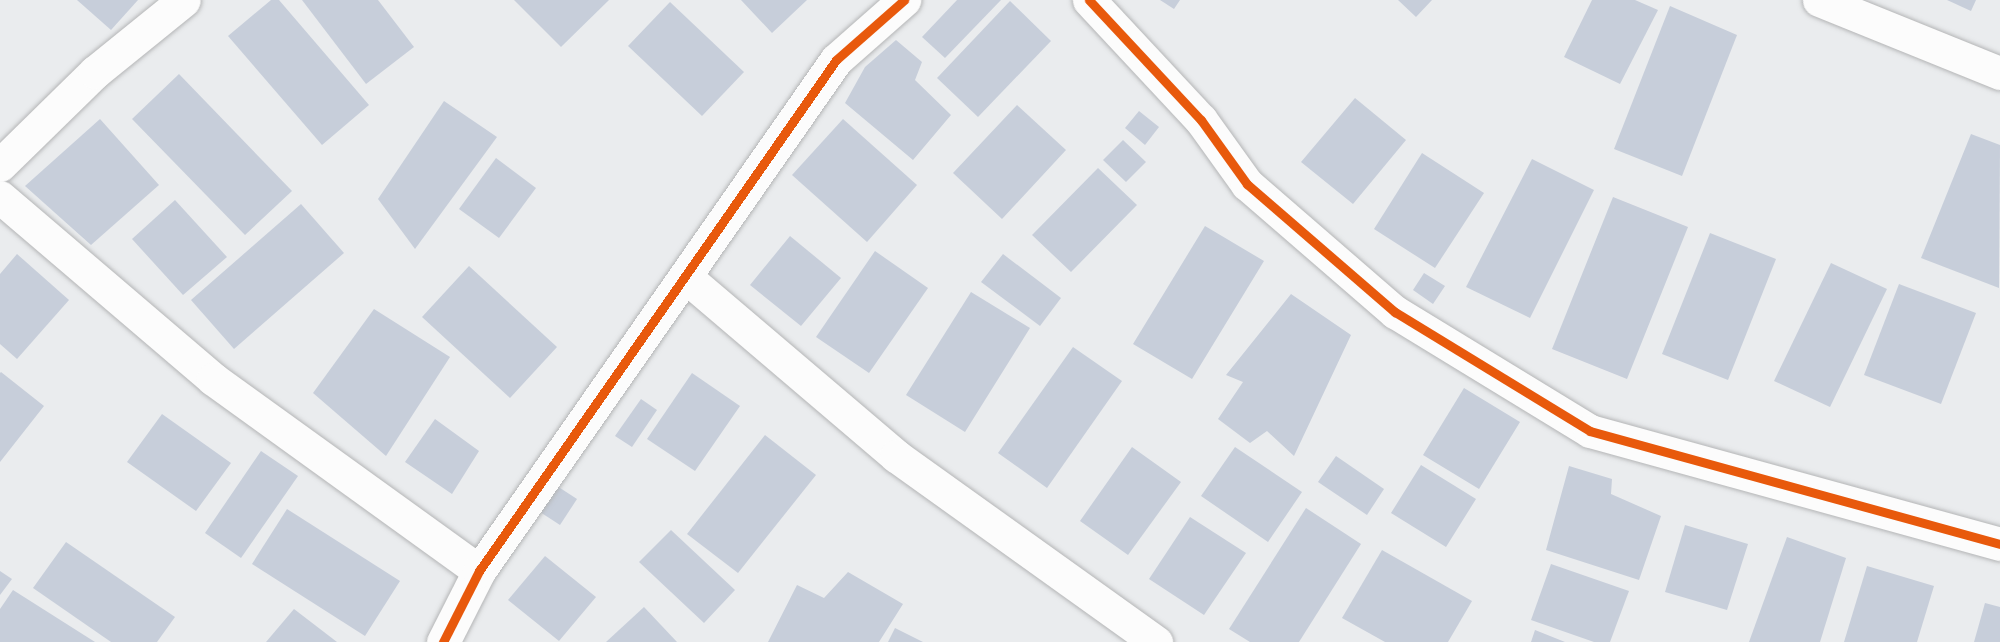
<!DOCTYPE html>
<html>
<head>
<meta charset="utf-8">
<style>
  body { margin:0 }
  #map { position:relative; width:2000px; height:642px; overflow:hidden; background:#eaecee; font-family:"Varela Round",sans-serif }
  div>[style] { position:absolute }
  [style*='--x'] { left:calc(var(--x)*1px); top:calc(var(--y)*1px); width:calc(var(--w)*1px); rotate:calc(var(--a)*1deg) }
  .building>* { inset:0; background:#c7ceda }
  .roads { filter:drop-shadow(0 0 2px #b4b5b6) drop-shadow(0 0 2px #b4b5b6) }
  .minor>* { height:33px; margin:-16.5px; padding:0 16.5px; transform-origin:16.5px; border-radius:16.5px; background:#fcfcfc }
  .cycleway>* { height:9px; margin:-4.5px; padding:0 4.5px; transform-origin:4.5px; border-radius:4.5px; background:#e8590c }
  span { translate:-50% -50%; white-space:nowrap; text-align:center; line-height:1.15; -webkit-text-stroke:6px #fff; paint-order:stroke }
</style>
</head>
<body>
<div id="map">
  <div class="building">
    <i style="clip-path:polygon(77px 0,138px 0,111px 30px)"></i>
    <i style="clip-path:polygon(271px 0,279px 0,369px 105px,322px 145px,228px 36px)"></i>
    <i style="clip-path:polygon(302px 0,378px 0,414px 47px,366px 84px)"></i>
    <i style="clip-path:polygon(514px 0,609px 0,561px 47px)"></i>
    <i style="clip-path:polygon(741px 0,807px 0,772px 33px)"></i>
    <i style="clip-path:polygon(957px 0,1001px 0,945px 58px,922px 37px)"></i>
    <i style="clip-path:polygon(1160px 0,1180px 0,1174px 9px)"></i>
    <i style="clip-path:polygon(1398px 0,1432px 0,1416px 17px)"></i>
    <i style="clip-path:polygon(1592px 0,1635px 0,1658px 10px,1620px 84px,1564px 57px)"></i>
    <i style="clip-path:polygon(1947px 0,1976px 0,1971px 11px)"></i>
    <i style="clip-path:polygon(1010px 1px,1051px 41px,978px 117px,937px 78px)"></i>
    <i style="clip-path:polygon(670px 2px,744px 72px,702px 116px,628px 46px)"></i>
    <i style="clip-path:polygon(1670px 6px,1737px 35px,1682px 176px,1614px 149px)"></i>
    <i style="clip-path:polygon(896px 40px,922px 62px,915px 80px,951px 115px,913px 160px,845px 103px,865px 67px)"></i>
    <i style="clip-path:polygon(179px 74px,292px 191px,245px 235px,132px 119px)"></i>
    <i style="clip-path:polygon(1355px 98px,1406px 140px,1353px 204px,1301px 162px)"></i>
    <i style="clip-path:polygon(444px 101px,497px 137px,415px 249px,378px 199px)"></i>
    <i style="clip-path:polygon(1017px 105px,1066px 150px,1002px 219px,953px 173px)"></i>
    <i style="clip-path:polygon(1139px 111px,1159px 127px,1145px 145px,1125px 128px)"></i>
    <i style="clip-path:polygon(100px 119px,159px 185px,91px 245px,25px 186px)"></i>
    <i style="clip-path:polygon(843px 119px,917px 185px,867px 242px,792px 175px)"></i>
    <i style="clip-path:polygon(1971px 134px,2000px 145px,1999px 288px,1921px 258px)"></i>
    <i style="clip-path:polygon(1123px 140px,1146px 162px,1126px 182px,1103px 160px)"></i>
    <i style="clip-path:polygon(1422px 153px,1484px 193px,1435px 268px,1374px 229px)"></i>
    <i style="clip-path:polygon(496px 158px,536px 188px,499px 238px,459px 209px)"></i>
    <i style="clip-path:polygon(1532px 159px,1594px 190px,1530px 318px,1466px 287px)"></i>
    <i style="clip-path:polygon(1098px 168px,1137px 205px,1071px 272px,1032px 235px)"></i>
    <i style="clip-path:polygon(1613px 197px,1688px 227px,1627px 379px,1552px 349px)"></i>
    <i style="clip-path:polygon(175px 200px,227px 257px,183px 295px,132px 239px)"></i>
    <i style="clip-path:polygon(301px 204px,344px 253px,234px 349px,191px 300px)"></i>
    <i style="clip-path:polygon(1205px 226px,1264px 261px,1192px 379px,1133px 344px)"></i>
    <i style="clip-path:polygon(1710px 233px,1776px 259px,1728px 380px,1662px 354px)"></i>
    <i style="clip-path:polygon(790px 236px,841px 278px,801px 326px,750px 285px)"></i>
    <i style="clip-path:polygon(875px 251px,928px 288px,869px 373px,816px 337px)"></i>
    <i style="clip-path:polygon(17px 254px,69px 300px,17px 359px,0 344px,0 274px)"></i>
    <i style="clip-path:polygon(1003px 254px,1061px 298px,1040px 326px,981px 282px)"></i>
    <i style="clip-path:polygon(1831px 263px,1887px 289px,1830px 407px,1774px 381px)"></i>
    <i style="clip-path:polygon(469px 266px,557px 347px,510px 398px,422px 317px)"></i>
    <i style="clip-path:polygon(1424px 273px,1445px 286px,1433px 304px,1413px 290px)"></i>
    <i style="clip-path:polygon(1899px 284px,1976px 313px,1941px 404px,1864px 375px)"></i>
    <i style="clip-path:polygon(971px 292px,1030px 328px,965px 432px,906px 395px)"></i>
    <i style="clip-path:polygon(1291px 294px,1351px 335px,1294px 456px,1267px 431px,1250px 443px,1218px 419px,1243px 382px,1226px 375px)"></i>
    <i style="clip-path:polygon(374px 309px,450px 357px,386px 456px,313px 393px)"></i>
    <i style="clip-path:polygon(1073px 347px,1122px 381px,1047px 488px,998px 453px)"></i>
    <i style="clip-path:polygon(1px 372px,44px 406px,0 462px,0 373px)"></i>
    <i style="clip-path:polygon(692px 373px,740px 406px,695px 471px,647px 439px)"></i>
    <i style="clip-path:polygon(1464px 388px,1520px 422px,1479px 489px,1423px 455px)"></i>
    <i style="clip-path:polygon(641px 399px,657px 410px,632px 447px,615px 436px)"></i>
    <i style="clip-path:polygon(162px 414px,231px 463px,196px 511px,127px 462px)"></i>
    <i style="clip-path:polygon(435px 419px,479px 451px,452px 494px,405px 462px)"></i>
    <i style="clip-path:polygon(765px 435px,816px 475px,738px 573px,687px 534px)"></i>
    <i style="clip-path:polygon(1132px 447px,1181px 482px,1128px 555px,1080px 521px)"></i>
    <i style="clip-path:polygon(1235px 447px,1302px 492px,1268px 542px,1201px 496px)"></i>
    <i style="clip-path:polygon(261px 451px,298px 476px,241px 558px,205px 533px)"></i>
    <i style="clip-path:polygon(1336px 456px,1384px 489px,1367px 515px,1318px 482px)"></i>
    <i style="clip-path:polygon(1421px 465px,1476px 499px,1446px 547px,1391px 513px)"></i>
    <i style="clip-path:polygon(1569px 466px,1612px 479px,1611px 494px,1661px 516px,1639px 580px,1546px 550px)"></i>
    <i style="clip-path:polygon(557px 486px,577px 499px,560px 525px,540px 512px)"></i>
    <i style="clip-path:polygon(1306px 508px,1361px 544px,1299px 642px,1250px 642px,1229px 629px)"></i>
    <i style="clip-path:polygon(287px 509px,400px 581px,365px 636px,252px 564px)"></i>
    <i style="clip-path:polygon(1190px 517px,1246px 553px,1204px 615px,1149px 579px)"></i>
    <i style="clip-path:polygon(1685px 525px,1748px 544px,1727px 610px,1665px 592px)"></i>
    <i style="clip-path:polygon(671px 530px,735px 590px,704px 623px,639px 562px)"></i>
    <i style="clip-path:polygon(1787px 537px,1846px 558px,1820px 642px,1749px 642px)"></i>
    <i style="clip-path:polygon(66px 542px,175px 617px,157px 642px,111px 642px,33px 588px)"></i>
    <i style="clip-path:polygon(1382px 550px,1472px 601px,1448px 642px,1385px 642px,1342px 618px)"></i>
    <i style="clip-path:polygon(545px 556px,596px 597px,559px 641px,508px 600px)"></i>
    <i style="clip-path:polygon(1551px 564px,1629px 591px,1610px 642px,1594px 642px,1531px 620px)"></i>
    <i style="clip-path:polygon(1867px 566px,1934px 586px,1917px 642px,1844px 642px)"></i>
    <i style="clip-path:polygon(0 571px,12px 579px,0 595px)"></i>
    <i style="clip-path:polygon(848px 572px,903px 604px,879px 642px,768px 642px,797px 585px,824px 598px)"></i>
    <i style="clip-path:polygon(13px 590px,95px 642px,0 642px,0 609px)"></i>
    <i style="clip-path:polygon(1985px 603px,2000px 607px,2000px 642px,1974px 642px)"></i>
    <i style="clip-path:polygon(644px 607px,677px 642px,606px 642px)"></i>
    <i style="clip-path:polygon(294px 609px,337px 642px,266px 642px)"></i>
    <i style="clip-path:polygon(895px 628px,923px 642px,888px 642px)"></i>
    <i style="clip-path:polygon(1535px 630px,1565px 642px,1531px 642px)"></i>
  </div>
  <div class="roads">
    <div class="minor">
      <i style="--x:1089;--y:0;--w:164;--a:47"></i>
      <i style="--x:1201;--y:120;--w:79;--a:54.3"></i>
      <i style="--x:1247;--y:184;--w:196;--a:40.9"></i>
      <i style="--x:1395;--y:312;--w:228;--a:31.4"></i>
      <i style="--x:1590;--y:431;--w:425;--a:15.4"></i>
      <i style="--x:1819;--y:0;--w:195;--a:22"></i>
      <i style="--x:0;--y:165;--w:133;--a:-44.4"></i>
      <i style="--x:95;--y:72;--w:114;--a:-39"></i>
      <i style="--x:0;--y:197;--w:280;--a:40.5"></i>
      <i style="--x:213;--y:379;--w:328;--a:35.8"></i>
      <i style="--x:687;--y:278;--w:275;--a:40.4"></i>
      <i style="--x:896;--y:456;--w:320;--a:35.6"></i>
      <i style="--x:443;--y:642;--w:80;--a:-63.1"></i>
      <i style="--x:479;--y:571;--w:623;--a:-55.06"></i>
      <i style="--x:836;--y:60;--w:91;--a:-41.4"></i>
    </div>
  </div>
  <div class="cycleway">
    <i style="--x:1089;--y:0;--w:164;--a:47"></i>
    <i style="--x:1201;--y:120;--w:79;--a:54.3"></i>
    <i style="--x:1247;--y:184;--w:196;--a:40.9"></i>
    <i style="--x:1395;--y:312;--w:228;--a:31.4"></i>
    <i style="--x:1590;--y:431;--w:425;--a:15.4"></i>
    <i style="--x:443;--y:642;--w:80;--a:-63.1"></i>
    <i style="--x:479;--y:571;--w:623;--a:-55.06"></i>
    <i style="--x:836;--y:60;--w:91;--a:-41.4"></i>
  </div>
</div>
</body>
</html>
